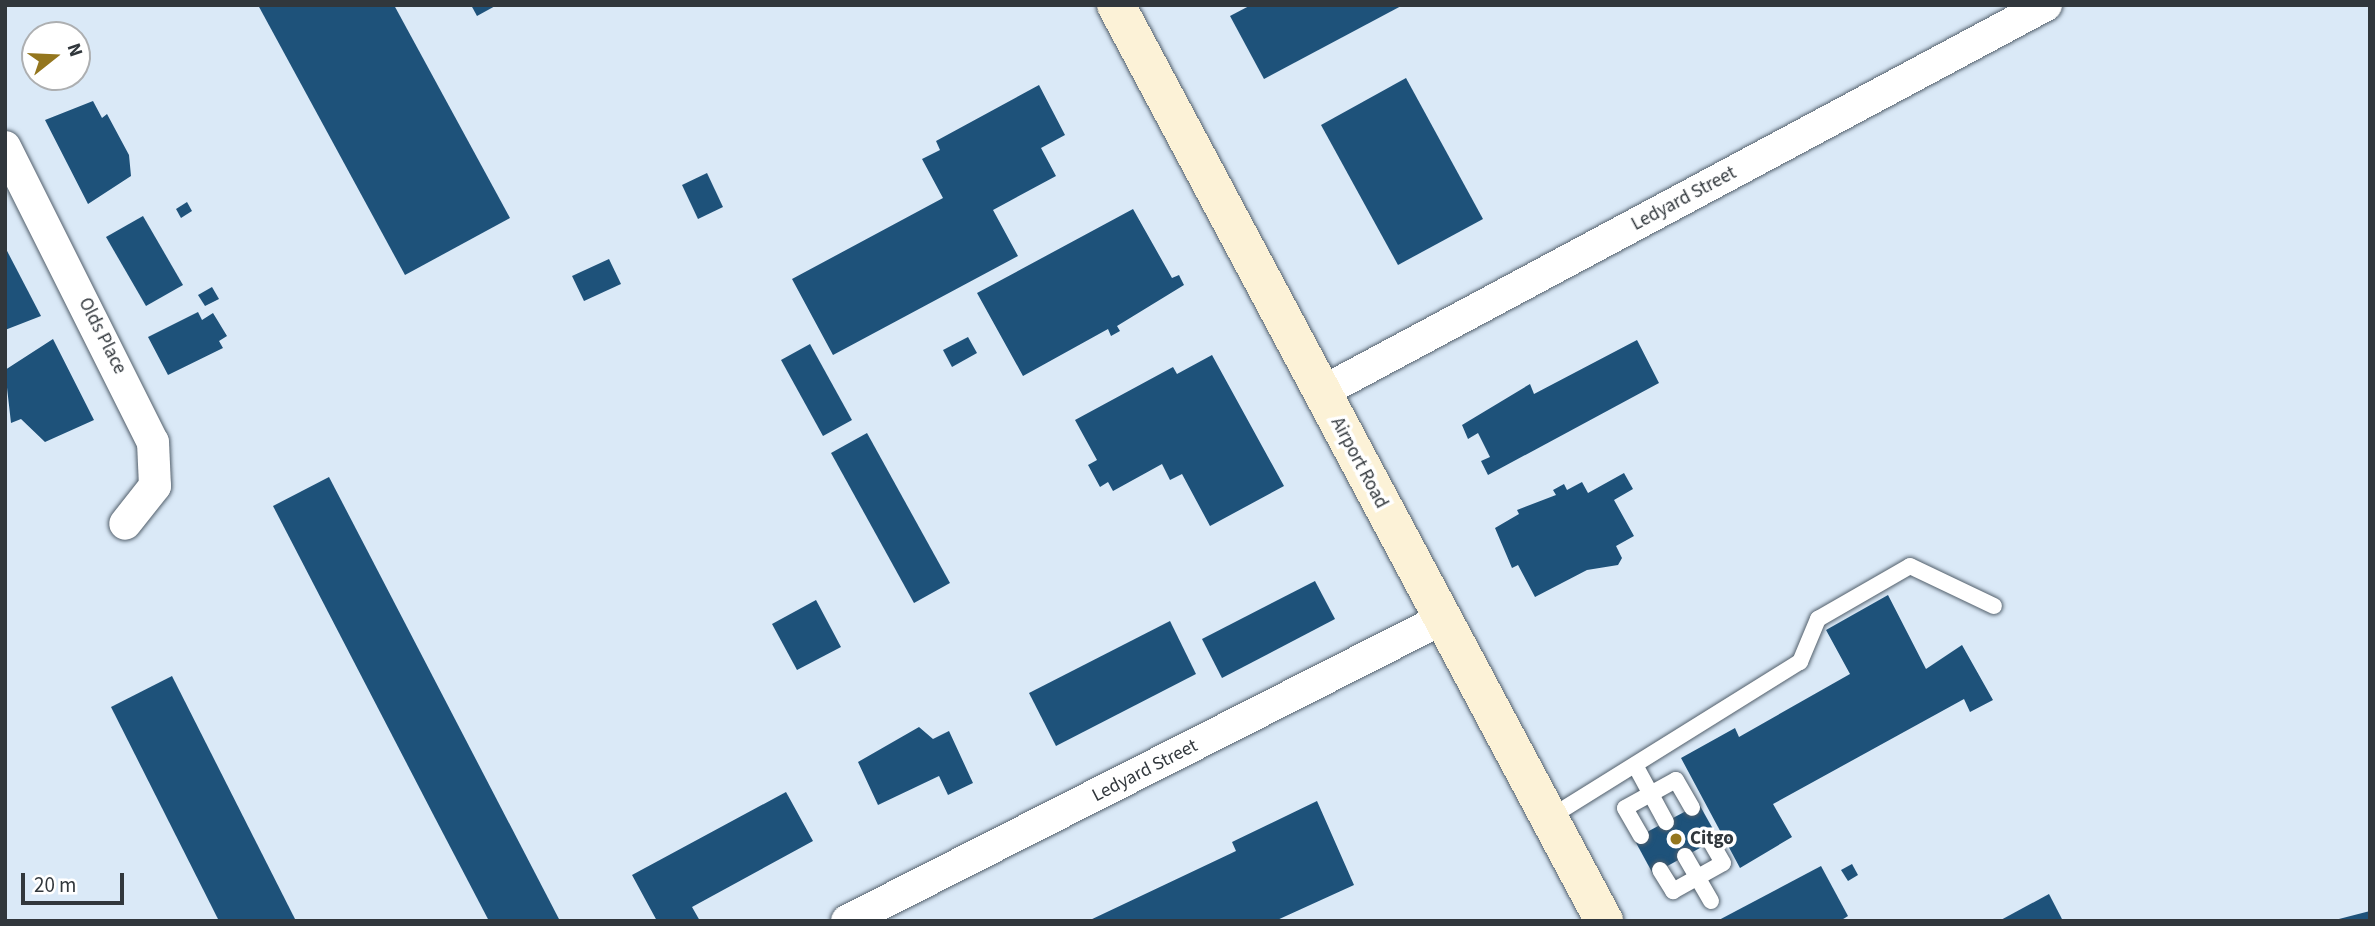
<!DOCTYPE html>
<html>
<head>
<meta charset="utf-8">
<style>
  body { margin:0 }
  #map { position:relative; width:2375px; height:926px; overflow:hidden; background:#dae9f7; font-family:"Source Sans 3",sans-serif }
  div>[style] { position:absolute }
  [style*='--x'] { left:calc(var(--x)*1px); top:calc(var(--y)*1px); width:calc(var(--w)*1px); rotate:calc(var(--a)*1deg) }
  .building>* { inset:0; background:#1e527a }
  .roads { filter:drop-shadow(0 0 2px #525f6b) drop-shadow(0 0 2px #525f6b) }
  .service>* { height:16px; margin:-8px; padding:0 8px; transform-origin:8px; border-radius:8px; background:#fff }
  .minor>* { height:32px; margin:-16px; padding:0 16px; transform-origin:16px; border-radius:16px; background:#fff }
  .secondary>* { height:38px; margin:-19px; padding:0 19px; transform-origin:19px; border-radius:19px; background:#fcf2d7 }
  .dots>* { width:19px; height:19px; translate:-50% -50%; box-sizing:border-box; border:4px solid #fff; border-radius:50% }
  span { translate:-50% -50%; white-space:nowrap; text-align:center; line-height:1.15; -webkit-text-stroke:7px #fff; paint-order:stroke }
  .street-label { font-size:19px; color:#31373c }
  .poi-label { font-size:19px; color:#31373c; font-weight:700 }
  .left { translate:0 -50%; text-align:left }
  .frame { position:absolute; inset:0; border:7px solid #31373c; pointer-events:none }
  .north { position:absolute; left:21px; top:21px; width:70px; height:70px; box-sizing:border-box; background:#fff; border:2px solid #adafb1; border-radius:50%; rotate:72deg; font-size:19px; font-weight:700; line-height:28px; text-align:center; color:#31373c }
  .north::after { content:''; display:block; margin:auto; width:24px; height:32px; background:#94761e; clip-path:polygon(50% 0,100% 100%,50% 72%,0 100%) }
  .scale { position:absolute; left:21px; top:873px; width:103px; height:32px; box-sizing:border-box; border:4px solid #31373c; border-top:0; padding-left:9px; font-size:21px; line-height:24px; white-space:nowrap; color:#31373c; -webkit-text-stroke:5px #fff; paint-order:stroke }
</style>
</head>
<body>
<div id="map">
  <div class="building">
    <i style="clip-path:polygon(258px 5px,394px 5px,510px 218px,405px 275px)"></i>
    <i style="clip-path:polygon(471px 5px,497px 5px,477px 16px)"></i>
    <i style="clip-path:polygon(1251px 5px,1403px 5px,1264px 79px,1230px 16px)"></i>
    <i style="clip-path:polygon(1406px 78px,1483px 219px,1398px 265px,1321px 125px)"></i>
    <i style="clip-path:polygon(1039px 85px,1065px 135px,1041px 148px,1056px 176px,993px 210px,1018px 256px,833px 355px,792px 279px,943px 198px,922px 159px,940px 150px,936px 141px)"></i>
    <i style="clip-path:polygon(93px 101px,102px 118px,107px 114px,129px 155px,131px 176px,88px 204px,45px 120px)"></i>
    <i style="clip-path:polygon(707px 173px,723px 207px,698px 219px,682px 185px)"></i>
    <i style="clip-path:polygon(187px 202px,192px 211px,181px 218px,176px 209px)"></i>
    <i style="clip-path:polygon(1133px 209px,1172px 278px,1179px 275px,1184px 285px,1117px 326px,1120px 331px,1111px 336px,1108px 329px,1023px 376px,977px 293px)"></i>
    <i style="clip-path:polygon(143px 216px,183px 285px,146px 306px,106px 237px)"></i>
    <i style="clip-path:polygon(5px 247px,41px 316px,5px 330px)"></i>
    <i style="clip-path:polygon(609px 259px,621px 284px,584px 301px,572px 276px)"></i>
    <i style="clip-path:polygon(212px 287px,219px 299px,205px 306px,198px 295px)"></i>
    <i style="clip-path:polygon(198px 312px,202px 320px,213px 313px,227px 336px,219px 341px,223px 348px,168px 375px,148px 337px)"></i>
    <i style="clip-path:polygon(968px 337px,977px 353px,952px 367px,943px 350px)"></i>
    <i style="clip-path:polygon(53px 339px,94px 420px,45px 442px,21px 419px,11px 423px,5px 370px)"></i>
    <i style="clip-path:polygon(1637px 340px,1659px 383px,1488px 475px,1481px 461px,1490px 457px,1478px 433px,1468px 439px,1462px 425px,1530px 384px,1534px 394px)"></i>
    <i style="clip-path:polygon(810px 344px,852px 420px,823px 436px,781px 360px)"></i>
    <i style="clip-path:polygon(1212px 355px,1284px 486px,1210px 526px,1182px 474px,1170px 480px,1162px 464px,1113px 491px,1108px 482px,1100px 487px,1088px 465px,1097px 460px,1075px 420px,1173px 367px,1177px 374px)"></i>
    <i style="clip-path:polygon(867px 433px,950px 583px,914px 603px,831px 453px)"></i>
    <i style="clip-path:polygon(1624px 473px,1633px 489px,1614px 500px,1634px 536px,1616px 546px,1622px 558px,1618px 565px,1587px 570px,1535px 597px,1518px 565px,1512px 568px,1495px 528px,1519px 514px,1517px 510px,1556px 495px,1553px 490px,1564px 484px,1567px 490px,1582px 482px,1588px 493px)"></i>
    <i style="clip-path:polygon(329px 477px,560px 921px,489px 921px,434px 816px,273px 506px)"></i>
    <i style="clip-path:polygon(1315px 581px,1335px 619px,1222px 678px,1202px 639px)"></i>
    <i style="clip-path:polygon(1888px 595px,1926px 669px,1962px 645px,1993px 700px,1970px 712px,1964px 699px,1773px 804px,1792px 837px,1740px 868px,1681px 758px,1735px 728px,1739px 737px,1850px 674px,1826px 630px)"></i>
    <i style="clip-path:polygon(816px 600px,841px 647px,797px 670px,772px 624px)"></i>
    <i style="clip-path:polygon(1170px 621px,1196px 674px,1056px 746px,1029px 693px)"></i>
    <i style="clip-path:polygon(172px 676px,296px 921px,219px 921px,111px 707px)"></i>
    <i style="clip-path:polygon(919px 727px,933px 739px,949px 731px,973px 783px,948px 795px,939px 776px,878px 805px,858px 762px)"></i>
    <i style="clip-path:polygon(786px 792px,813px 841px,692px 907px,700px 921px,657px 921px,632px 875px)"></i>
    <i style="clip-path:polygon(1317px 801px,1354px 885px,1275px 921px,1088px 921px,1236px 851px,1232px 842px)"></i>
    <i style="clip-path:polygon(1699px 804px,1718px 838px,1653px 874px,1634px 839px)"></i>
    <i style="clip-path:polygon(1852px 864px,1858px 875px,1848px 881px,1841px 870px)"></i>
    <i style="clip-path:polygon(1821px 866px,1848px 916px,1840px 921px,1717px 921px)"></i>
    <i style="clip-path:polygon(2049px 894px,2063px 921px,1999px 921px)"></i>
    <i style="clip-path:polygon(2370px 911px,2370px 921px,2335px 921px,2335px 920px)"></i>
  </div>
  <div class="roads">
    <div class="service">
      <i style="--x:1635;--y:765;--w:65;--a:61.5"></i>
      <i style="--x:1549;--y:818;--w:296;--a:-31.9"></i>
      <i style="--x:1800;--y:662;--w:47;--a:-67.3"></i>
      <i style="--x:1818;--y:619;--w:106;--a:-29.9"></i>
      <i style="--x:1910;--y:566;--w:93;--a:25.5"></i>
      <i style="--x:1641;--y:836;--w:32;--a:-120"></i>
      <i style="--x:1625;--y:808;--w:58;--a:-28.8"></i>
      <i style="--x:1676;--y:780;--w:32;--a:60"></i>
      <i style="--x:1685;--y:856;--w:52;--a:60"></i>
      <i style="--x:1660;--y:870;--w:25;--a:58"></i>
      <i style="--x:1673;--y:891;--w:57;--a:-29.2"></i>
      <i style="--x:1723;--y:863;--w:24;--a:-120"></i>
    </div>
    <div class="minor">
      <i style="--x:5;--y:147;--w:330;--a:63.4"></i>
      <i style="--x:153;--y:442;--w:44;--a:87.4"></i>
      <i style="--x:155;--y:486;--w:48;--a:128.3"></i>
      <i style="--x:1322;--y:392;--w:821;--a:-28.13"></i>
      <i style="--x:847;--y:921;--w:667;--a:-26.91"></i>
    </div>
    <div class="secondary">
      <i style="--x:1116;--y:5;--w:1038;--a:61.95"></i>
    </div>
  </div>
  <div class="dots">
    <i style="left:1676px;top:839px;background:#94761e"></i>
  </div>
  <div class="street-label">
    <span style="left:1684px;top:199px;rotate:-28deg">Ledyard Street</span>
    <span style="left:102px;top:336px;rotate:63deg">Olds Place</span>
    <span style="left:1359px;top:463px;rotate:62deg">Airport Road</span>
    <span style="left:1145px;top:771px;rotate:-27deg">Ledyard Street</span>
  </div>
  <div class="poi-label">
    <span class="left" style="left:1690px;top:839px">Citgo</span>
  </div>
  <div class="frame"></div>
  <div class="north">N</div>
  <div class="scale">20 m</div>
</div>
</body>
</html>
